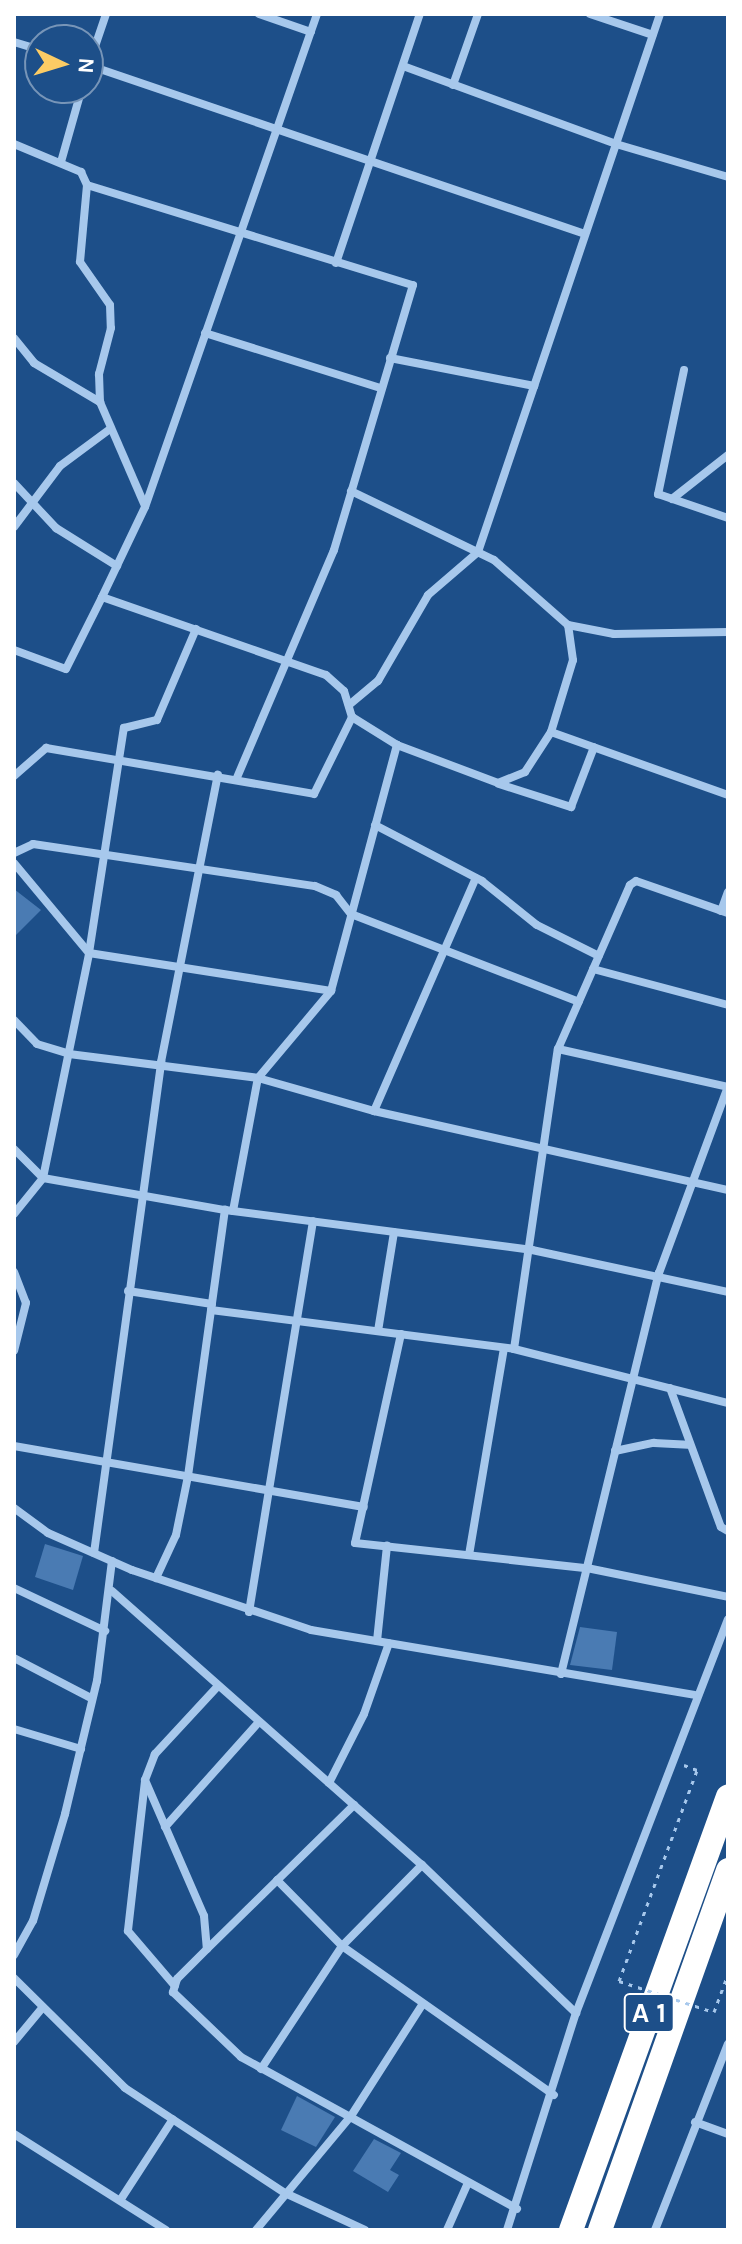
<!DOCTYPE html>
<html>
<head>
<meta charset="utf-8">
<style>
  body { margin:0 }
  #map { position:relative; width:742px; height:2244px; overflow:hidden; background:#1d4f89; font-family:Karla,sans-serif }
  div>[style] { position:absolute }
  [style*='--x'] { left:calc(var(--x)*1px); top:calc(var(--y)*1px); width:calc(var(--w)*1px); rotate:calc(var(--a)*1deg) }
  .building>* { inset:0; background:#4a7bb3 }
  .path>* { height:3px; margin-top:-1.5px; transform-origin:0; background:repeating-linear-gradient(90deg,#a7c8ec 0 4px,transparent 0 10px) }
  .minor>* { height:8px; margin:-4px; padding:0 4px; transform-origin:4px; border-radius:4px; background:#a7c8ec }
  .motorway>* { height:24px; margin:-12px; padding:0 12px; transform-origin:12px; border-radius:12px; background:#fff }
  .path-bridge>* { height:3px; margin-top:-1.5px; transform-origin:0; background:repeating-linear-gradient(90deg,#a7c8ec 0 4px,transparent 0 10px) }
  span { translate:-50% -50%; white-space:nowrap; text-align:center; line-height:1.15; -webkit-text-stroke:7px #1d4f89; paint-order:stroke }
  .shield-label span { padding:2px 6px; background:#1d4f89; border:2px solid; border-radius:6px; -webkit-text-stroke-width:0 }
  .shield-label { font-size:28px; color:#fff; font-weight:700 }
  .frame { position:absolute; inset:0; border:16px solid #fff; pointer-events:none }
  .north { position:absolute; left:24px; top:24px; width:80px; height:80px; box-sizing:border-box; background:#1d4f89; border:2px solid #7795b8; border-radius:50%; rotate:94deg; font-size:22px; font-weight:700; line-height:32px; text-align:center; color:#fff }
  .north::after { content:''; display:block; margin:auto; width:28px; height:36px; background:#fccc65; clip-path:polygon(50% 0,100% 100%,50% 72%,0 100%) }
</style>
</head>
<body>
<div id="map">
  <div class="building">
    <i style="clip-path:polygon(14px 889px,41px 910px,14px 937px)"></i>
    <i style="clip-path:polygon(45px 1544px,83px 1556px,73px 1590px,35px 1577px)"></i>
    <i style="clip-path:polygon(580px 1627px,617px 1632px,612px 1670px,570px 1665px)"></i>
    <i style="clip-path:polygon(297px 2096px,335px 2117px,316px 2147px,281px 2130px)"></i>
    <i style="clip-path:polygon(374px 2139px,401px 2153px,390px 2170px,399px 2175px,388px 2192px,353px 2171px)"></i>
  </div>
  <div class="path">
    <i style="--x:619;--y:1981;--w:225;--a:-69.7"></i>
    <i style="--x:697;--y:1770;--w:14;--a:-159"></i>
    <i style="--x:714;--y:2012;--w:40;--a:-69.8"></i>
  </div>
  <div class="minor">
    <i style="--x:259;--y:14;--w:55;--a:19.1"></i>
    <i style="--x:317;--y:14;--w:522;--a:109.23"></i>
    <i style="--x:145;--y:507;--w:100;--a:115.5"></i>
    <i style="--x:102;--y:597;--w:237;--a:19.2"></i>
    <i style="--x:326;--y:675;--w:24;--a:42"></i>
    <i style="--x:344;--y:691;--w:27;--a:73"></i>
    <i style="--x:352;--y:717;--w:53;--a:31.9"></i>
    <i style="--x:397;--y:745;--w:108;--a:20.6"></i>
    <i style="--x:498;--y:783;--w:29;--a:-22"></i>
    <i style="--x:525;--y:772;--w:48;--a:-57"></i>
    <i style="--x:551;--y:732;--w:188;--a:19.6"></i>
    <i style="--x:590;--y:14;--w:66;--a:18.4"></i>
    <i style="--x:14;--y:42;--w:27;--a:17"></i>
    <i style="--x:88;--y:65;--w:525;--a:18.78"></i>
    <i style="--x:403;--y:66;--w:227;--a:20.1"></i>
    <i style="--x:616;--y:144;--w:117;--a:16.4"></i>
    <i style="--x:88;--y:67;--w:56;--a:-71.2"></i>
    <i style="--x:453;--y:85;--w:75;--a:-70.6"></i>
    <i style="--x:14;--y:144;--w:73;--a:22.7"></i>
    <i style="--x:81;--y:172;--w:14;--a:65"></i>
    <i style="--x:87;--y:185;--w:77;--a:95.2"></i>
    <i style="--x:80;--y:262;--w:52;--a:55.1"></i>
    <i style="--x:110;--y:305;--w:23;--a:88"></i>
    <i style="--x:111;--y:328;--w:48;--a:104.6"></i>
    <i style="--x:99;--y:374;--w:28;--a:88"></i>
    <i style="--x:100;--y:402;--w:113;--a:66.6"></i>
    <i style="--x:61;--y:162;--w:77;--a:-74.2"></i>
    <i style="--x:87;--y:185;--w:341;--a:17.1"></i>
    <i style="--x:413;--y:285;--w:277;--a:106.6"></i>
    <i style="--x:334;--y:550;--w:247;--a:113.1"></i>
    <i style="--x:336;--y:263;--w:263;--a:-71.4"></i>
    <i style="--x:205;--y:333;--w:183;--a:17.4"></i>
    <i style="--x:14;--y:338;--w:32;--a:51"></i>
    <i style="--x:34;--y:363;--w:77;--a:30.6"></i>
    <i style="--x:390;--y:358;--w:147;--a:11"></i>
    <i style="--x:684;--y:370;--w:127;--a:101.8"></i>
    <i style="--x:658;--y:494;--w:74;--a:18.9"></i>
    <i style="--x:14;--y:483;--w:62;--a:47"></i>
    <i style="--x:56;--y:528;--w:72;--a:31.9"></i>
    <i style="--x:351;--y:491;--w:159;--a:25.8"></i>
    <i style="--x:494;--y:560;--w:98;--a:41.3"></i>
    <i style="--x:568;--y:625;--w:47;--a:11.1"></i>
    <i style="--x:614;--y:634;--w:114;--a:-1"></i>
    <i style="--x:672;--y:499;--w:71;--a:-38.2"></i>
    <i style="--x:14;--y:527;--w:76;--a:-53"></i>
    <i style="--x:60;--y:466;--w:62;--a:-36.5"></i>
    <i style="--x:14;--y:650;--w:55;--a:20.1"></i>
    <i style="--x:66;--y:669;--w:80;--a:-63.4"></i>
    <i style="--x:349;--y:705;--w:38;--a:-40"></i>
    <i style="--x:378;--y:681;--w:99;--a:-59.8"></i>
    <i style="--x:428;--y:595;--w:66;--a:-40.7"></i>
    <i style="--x:478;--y:552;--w:568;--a:-71.31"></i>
    <i style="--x:551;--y:732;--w:75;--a:-73"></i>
    <i style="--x:573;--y:660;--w:35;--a:-98"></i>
    <i style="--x:14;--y:776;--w:43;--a:-41.2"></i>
    <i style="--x:46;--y:748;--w:272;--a:9.7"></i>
    <i style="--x:314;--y:794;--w:86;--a:-63.7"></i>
    <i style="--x:499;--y:784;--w:76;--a:17.7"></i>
    <i style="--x:571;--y:807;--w:64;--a:-69"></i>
    <i style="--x:375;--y:825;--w:121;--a:27.6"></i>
    <i style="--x:482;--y:881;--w:70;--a:38.7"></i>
    <i style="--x:537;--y:925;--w:69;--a:26.6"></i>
    <i style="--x:14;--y:853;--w:21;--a:-25"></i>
    <i style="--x:33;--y:844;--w:285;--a:8.5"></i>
    <i style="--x:315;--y:886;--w:23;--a:23"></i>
    <i style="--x:336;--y:895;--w:24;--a:52"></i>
    <i style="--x:351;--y:914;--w:244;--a:21.1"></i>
    <i style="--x:14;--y:863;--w:117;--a:50.2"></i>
    <i style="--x:89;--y:953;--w:245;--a:8.9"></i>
    <i style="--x:721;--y:911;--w:20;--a:-70"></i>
    <i style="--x:593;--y:969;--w:140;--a:14.9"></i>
    <i style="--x:14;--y:1020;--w:33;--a:46"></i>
    <i style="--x:37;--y:1044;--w:34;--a:17"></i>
    <i style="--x:69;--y:1054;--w:191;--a:7.2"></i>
    <i style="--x:258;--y:1078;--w:121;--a:15.9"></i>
    <i style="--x:374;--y:1111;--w:363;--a:12.6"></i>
    <i style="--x:558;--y:1049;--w:174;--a:12.6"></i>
    <i style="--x:374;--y:1111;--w:254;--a:-66.4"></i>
    <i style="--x:14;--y:1149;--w:41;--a:45"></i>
    <i style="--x:43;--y:1178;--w:185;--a:10"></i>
    <i style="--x:225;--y:1210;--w:310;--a:7.4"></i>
    <i style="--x:532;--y:1250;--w:200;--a:12.1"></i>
    <i style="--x:233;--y:1211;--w:135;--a:-79.4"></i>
    <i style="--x:258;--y:1078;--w:114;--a:-50"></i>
    <i style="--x:331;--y:991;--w:255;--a:-75"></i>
    <i style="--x:14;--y:1214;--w:46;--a:-51.1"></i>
    <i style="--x:43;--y:1178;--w:230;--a:-78.4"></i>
    <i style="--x:89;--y:953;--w:228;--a:-81.2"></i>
    <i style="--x:124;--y:728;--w:34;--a:-14"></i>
    <i style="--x:157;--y:720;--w:99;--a:-66.8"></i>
    <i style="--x:14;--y:1272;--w:33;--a:69"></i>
    <i style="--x:26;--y:1303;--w:49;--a:104"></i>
    <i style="--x:128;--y:1291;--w:85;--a:8.8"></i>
    <i style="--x:211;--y:1310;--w:305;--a:7.3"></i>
    <i style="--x:514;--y:1349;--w:221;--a:14.2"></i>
    <i style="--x:378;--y:1331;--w:100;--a:-80.8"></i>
    <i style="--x:401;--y:1334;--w:214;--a:102.4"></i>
    <i style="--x:355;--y:1543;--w:233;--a:6.2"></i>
    <i style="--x:587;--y:1568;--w:144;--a:11.6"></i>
    <i style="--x:514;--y:1349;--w:303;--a:-81.7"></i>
    <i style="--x:558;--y:1049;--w:179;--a:-66.3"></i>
    <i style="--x:630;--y:885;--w:7;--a:-34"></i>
    <i style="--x:636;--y:881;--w:97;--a:19.2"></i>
    <i style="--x:670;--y:1388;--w:148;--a:69.9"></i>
    <i style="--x:721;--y:1527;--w:8;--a:30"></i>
    <i style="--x:14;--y:1446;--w:355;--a:9.9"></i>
    <i style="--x:615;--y:1451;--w:40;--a:-12"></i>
    <i style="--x:654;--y:1443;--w:34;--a:3"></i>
    <i style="--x:14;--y:1508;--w:42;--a:36.3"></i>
    <i style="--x:48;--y:1533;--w:92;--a:23.8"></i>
    <i style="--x:132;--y:1570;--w:189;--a:18.5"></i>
    <i style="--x:311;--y:1630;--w:389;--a:9.6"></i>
    <i style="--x:94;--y:1553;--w:496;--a:-82.2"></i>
    <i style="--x:161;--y:1062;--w:293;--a:-78.8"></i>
    <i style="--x:469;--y:1555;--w:210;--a:-80.4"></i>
    <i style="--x:156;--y:1578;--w:47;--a:-65.1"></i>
    <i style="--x:176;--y:1535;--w:60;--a:-78.5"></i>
    <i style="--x:188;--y:1476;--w:269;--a:-82.1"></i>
    <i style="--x:14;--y:1588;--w:101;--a:25.3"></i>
    <i style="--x:112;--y:1591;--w:414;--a:41.5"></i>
    <i style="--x:422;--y:1865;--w:214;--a:43.9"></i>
    <i style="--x:249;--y:1612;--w:396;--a:-80.7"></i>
    <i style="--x:377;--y:1641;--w:96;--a:-84"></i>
    <i style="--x:14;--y:1658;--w:87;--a:27.5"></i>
    <i style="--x:561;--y:1674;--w:413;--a:-76.3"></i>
    <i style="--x:659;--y:1273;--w:199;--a:-69.7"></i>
    <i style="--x:218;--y:1686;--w:93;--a:132.8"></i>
    <i style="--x:155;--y:1754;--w:28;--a:111"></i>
    <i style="--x:145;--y:1780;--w:148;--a:66.5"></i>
    <i style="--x:204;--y:1916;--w:33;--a:85"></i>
    <i style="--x:207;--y:1949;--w:42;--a:135"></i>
    <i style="--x:177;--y:1979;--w:14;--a:107"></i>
    <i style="--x:173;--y:1992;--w:94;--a:43.7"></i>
    <i style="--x:241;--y:2057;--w:315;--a:28.8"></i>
    <i style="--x:14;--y:1729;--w:70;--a:16.6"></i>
    <i style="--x:145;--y:1781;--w:151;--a:96.5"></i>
    <i style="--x:128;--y:1931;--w:72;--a:49.5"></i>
    <i style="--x:329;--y:1783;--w:77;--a:-63.1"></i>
    <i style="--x:364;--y:1714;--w:75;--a:-70.6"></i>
    <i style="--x:165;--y:1827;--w:141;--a:-48.2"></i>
    <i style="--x:277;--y:1880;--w:93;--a:45.4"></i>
    <i style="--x:342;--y:1946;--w:259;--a:35.1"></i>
    <i style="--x:207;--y:1949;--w:206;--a:-44.4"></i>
    <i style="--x:14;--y:1955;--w:39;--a:-61"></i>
    <i style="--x:33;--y:1921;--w:112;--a:-73.3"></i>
    <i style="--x:65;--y:1814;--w:137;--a:-76.5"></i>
    <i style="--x:97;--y:1681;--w:121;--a:-82.9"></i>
    <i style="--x:14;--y:1978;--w:156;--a:44.7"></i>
    <i style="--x:125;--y:2088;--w:191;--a:33.3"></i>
    <i style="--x:285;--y:2193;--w:88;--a:24.8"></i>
    <i style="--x:14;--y:2042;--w:45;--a:-50.4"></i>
    <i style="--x:261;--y:2069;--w:147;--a:-56.6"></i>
    <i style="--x:342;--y:1946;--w:114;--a:-45.4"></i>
    <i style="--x:695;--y:2122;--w:35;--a:20"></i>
    <i style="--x:14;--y:2134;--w:180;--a:32.3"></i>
    <i style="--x:121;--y:2199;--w:95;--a:-57"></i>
    <i style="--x:256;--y:2230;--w:148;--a:-50.2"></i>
    <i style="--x:351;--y:2116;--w:132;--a:-57.4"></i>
    <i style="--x:447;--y:2230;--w:49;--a:-66"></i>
    <i style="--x:507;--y:2230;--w:228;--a:-72.4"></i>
    <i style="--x:576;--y:2013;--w:422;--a:-68.9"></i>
    <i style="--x:655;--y:2230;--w:200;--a:-68.6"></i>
  </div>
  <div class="motorway">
    <i style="--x:571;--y:2230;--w:461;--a:-70.1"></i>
    <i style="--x:600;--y:2230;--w:382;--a:-70.4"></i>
  </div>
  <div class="path-bridge">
    <i style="--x:619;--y:1981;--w:100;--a:18.1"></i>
  </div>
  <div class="shield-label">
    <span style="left:649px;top:2013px">A 1</span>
  </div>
  <div class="frame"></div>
  <div class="north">N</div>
</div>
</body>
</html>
